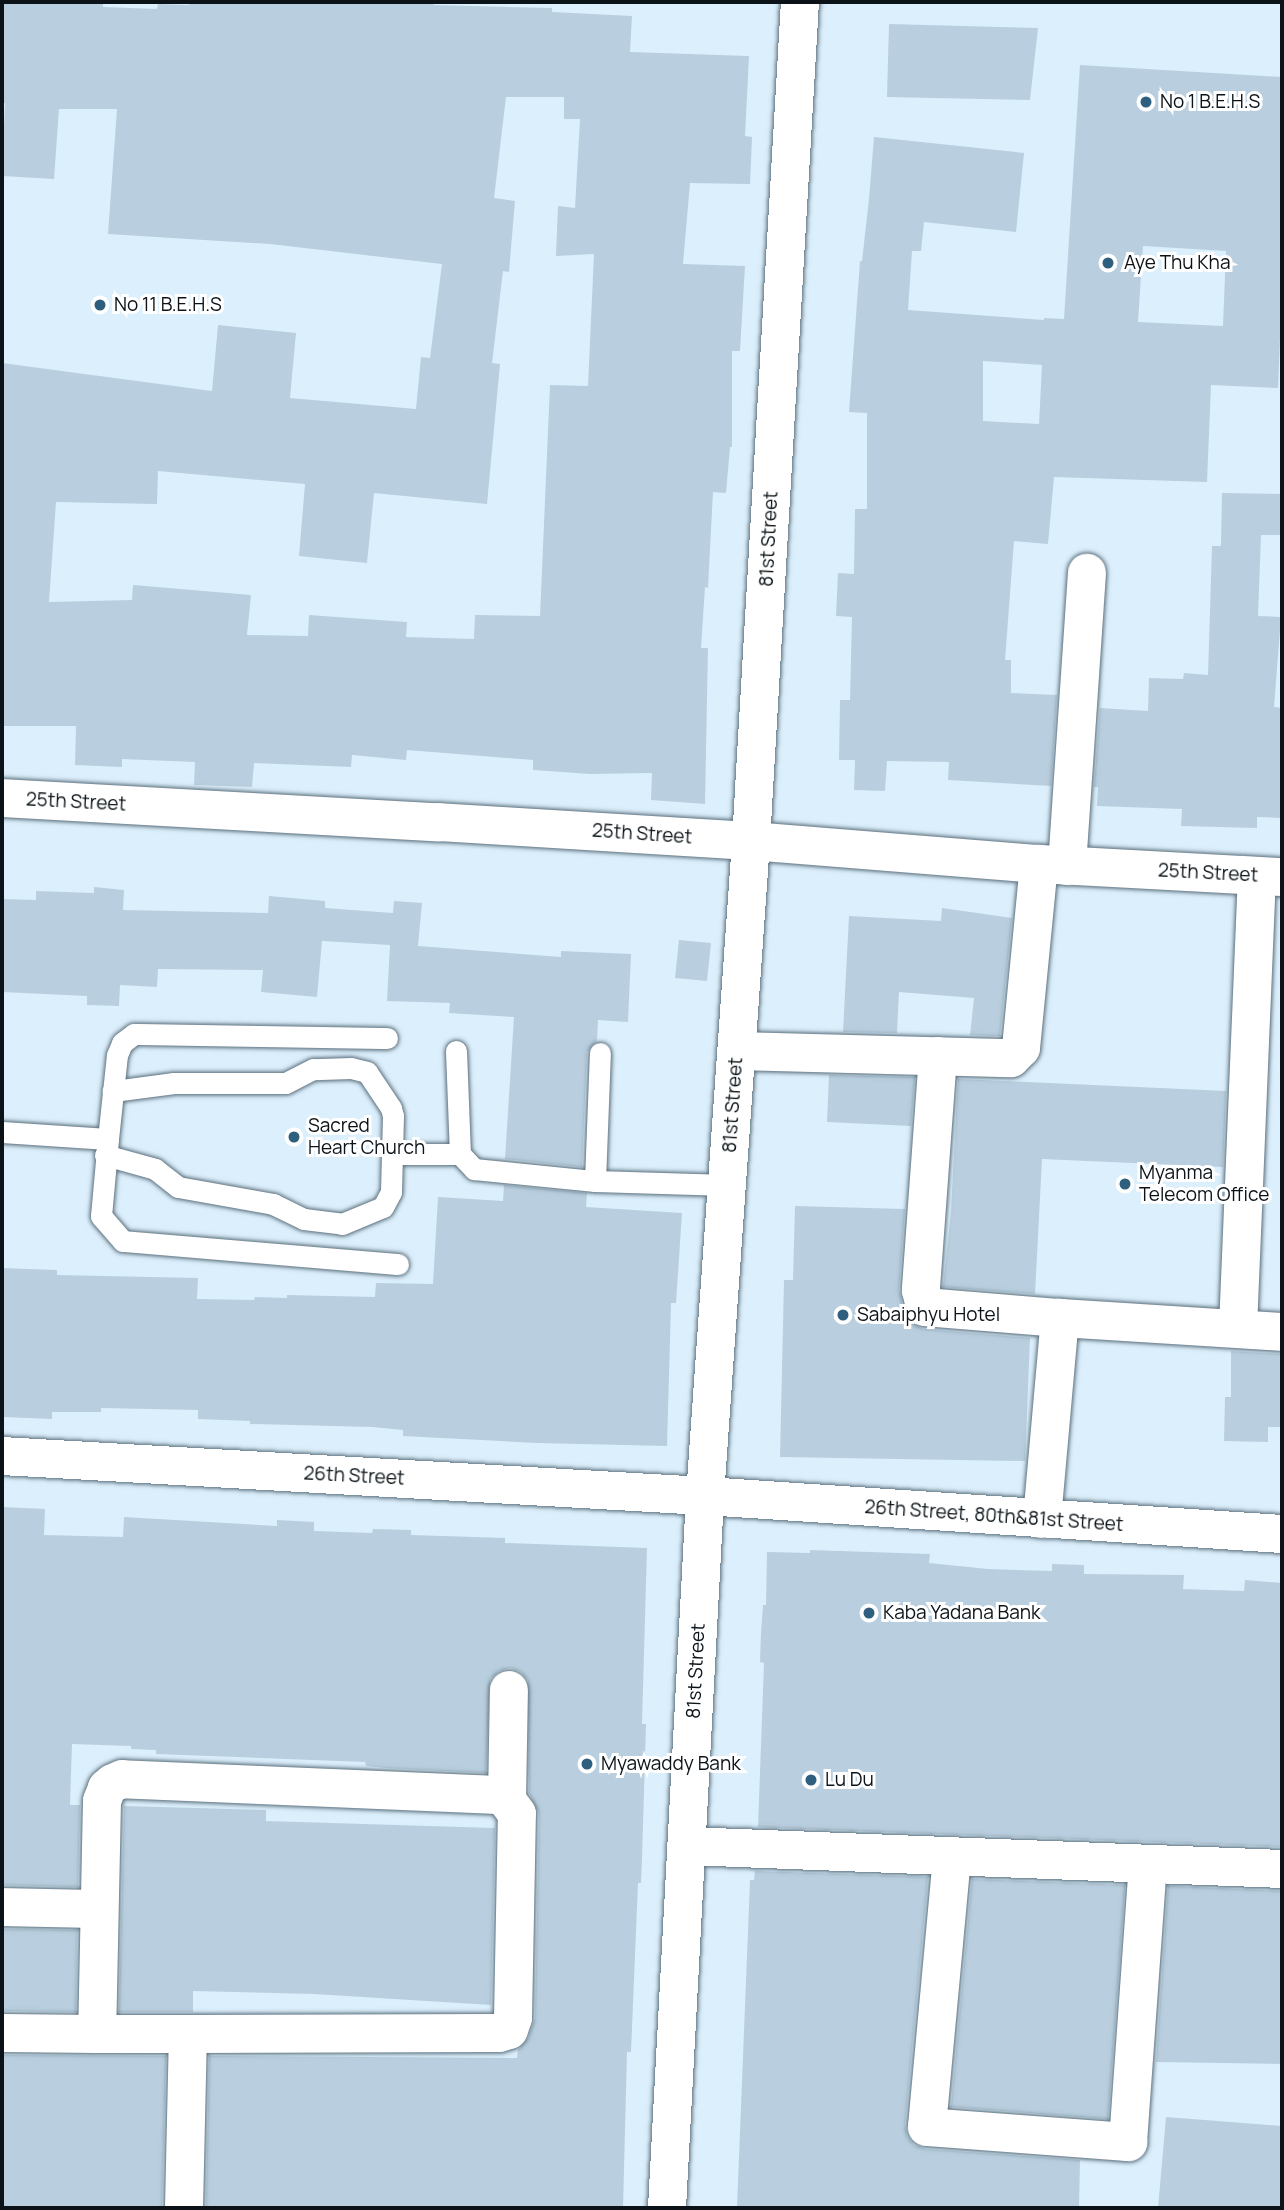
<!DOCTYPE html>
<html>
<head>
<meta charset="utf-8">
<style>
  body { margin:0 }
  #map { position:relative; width:1284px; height:2210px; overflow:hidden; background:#dceffc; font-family:Manrope,sans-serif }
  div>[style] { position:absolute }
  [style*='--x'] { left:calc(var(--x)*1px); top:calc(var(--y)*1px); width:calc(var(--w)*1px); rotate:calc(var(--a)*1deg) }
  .building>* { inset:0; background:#b9cfdf }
  .roads { filter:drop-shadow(0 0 2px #5b6f7d) drop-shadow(0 0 2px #5b6f7d) }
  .lane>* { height:21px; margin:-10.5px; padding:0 10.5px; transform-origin:10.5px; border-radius:10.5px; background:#fff }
  .street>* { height:38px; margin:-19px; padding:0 19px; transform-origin:19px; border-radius:19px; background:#fff }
  .secondary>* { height:38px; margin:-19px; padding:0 19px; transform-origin:19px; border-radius:19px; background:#fff }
  .dots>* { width:19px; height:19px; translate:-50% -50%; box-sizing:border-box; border:4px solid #fff; border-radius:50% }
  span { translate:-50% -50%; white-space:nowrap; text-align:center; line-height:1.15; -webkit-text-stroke:6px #fff; paint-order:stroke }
  .poi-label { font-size:19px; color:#0b1318 }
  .left { translate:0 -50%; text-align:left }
  .street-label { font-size:19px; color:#0b1318 }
  .frame { position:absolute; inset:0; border:4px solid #0b1318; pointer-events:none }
</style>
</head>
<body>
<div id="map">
  <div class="building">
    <i style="clip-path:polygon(evenodd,2px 2px,103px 2px,103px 7px,157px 9px,158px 4px,189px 5px,189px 2px,434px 2px,434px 5px,552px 8px,552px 12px,632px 16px,630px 52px,749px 56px,745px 136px,752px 137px,750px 184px,690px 183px,683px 264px,745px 266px,740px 351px,732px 351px,732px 447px,730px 447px,726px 493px,713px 492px,708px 588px,705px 587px,701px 648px,708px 648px,705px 804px,651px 800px,652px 773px,590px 774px,533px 770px,533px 760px,407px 750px,406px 760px,352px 755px,351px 767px,254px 763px,252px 787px,194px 785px,195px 762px,122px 759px,122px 767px,75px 765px,76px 726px,2px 726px,2px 363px,212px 391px,218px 325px,296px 333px,290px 398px,416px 409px,421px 357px,430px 358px,442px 264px,270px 244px,108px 234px,117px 109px,59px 109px,54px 179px,2px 176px,5px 103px,2px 103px,2px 2px,506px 97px,564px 97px,564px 119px,580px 119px,575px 208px,558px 206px,556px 256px,594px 254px,588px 386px,550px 385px,540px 616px,475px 615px,474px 639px,406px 637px,407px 622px,309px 615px,308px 636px,247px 635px,251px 595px,133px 585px,132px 600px,49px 602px,56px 502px,157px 504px,158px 471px,305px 484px,299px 556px,367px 563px,374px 493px,487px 504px,500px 364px,492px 363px,503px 271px,509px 272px,515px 201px,494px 198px,506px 97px)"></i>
    <i style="clip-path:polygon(889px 24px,1038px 28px,1030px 100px,887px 97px)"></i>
    <i style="clip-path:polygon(evenodd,1080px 65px,1282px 77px,1282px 289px,1278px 388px,1211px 385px,1207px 482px,1054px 477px,1048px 544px,1014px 541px,1005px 660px,1011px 660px,1011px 693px,1057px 695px,1051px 786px,948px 780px,949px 762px,887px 761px,885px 791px,854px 790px,855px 760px,839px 760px,840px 700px,850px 700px,852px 617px,836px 616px,838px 573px,854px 574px,855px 509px,867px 509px,867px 413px,849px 412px,860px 261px,862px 261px,869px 199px,874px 137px,1024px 153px,1016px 232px,924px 222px,921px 251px,912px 251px,908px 310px,1044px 320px,1044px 318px,1064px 319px,1080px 65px,1143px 246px,1226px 251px,1223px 326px,1138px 322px,1143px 246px,1080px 65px,983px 361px,1042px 365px,1039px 424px,983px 421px,983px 361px)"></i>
    <i style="clip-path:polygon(1222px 493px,1282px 494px,1282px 535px,1261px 535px,1258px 616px,1281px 617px,1274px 707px,1282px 708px,1282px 818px,1257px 817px,1257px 828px,1181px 826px,1182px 809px,1097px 806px,1098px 787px,1094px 787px,1100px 708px,1148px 711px,1149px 678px,1183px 679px,1184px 673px,1208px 675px,1212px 546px,1221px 546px)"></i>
    <i style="clip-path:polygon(94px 887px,124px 890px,123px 910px,268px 913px,269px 896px,325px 901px,325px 908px,393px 913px,394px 901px,422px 903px,418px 946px,561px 957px,561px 951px,631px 954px,628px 1022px,598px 1020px,597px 1041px,587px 1052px,582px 1167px,505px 1159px,514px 1017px,449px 1013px,450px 1003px,387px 1001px,390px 945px,322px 941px,317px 997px,261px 992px,263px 970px,158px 969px,157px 987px,120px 985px,119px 1006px,87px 1005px,87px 996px,2px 992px,2px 899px,36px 900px,36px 891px,94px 893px)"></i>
    <i style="clip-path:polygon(942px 908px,1012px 918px,1000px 1036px,970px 1035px,974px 998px,899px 992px,897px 1033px,843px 1032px,849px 916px,941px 921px)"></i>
    <i style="clip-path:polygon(679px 940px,711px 943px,707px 981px,675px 978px)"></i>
    <i style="clip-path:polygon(829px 1075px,915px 1077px,911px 1126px,827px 1122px)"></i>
    <i style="clip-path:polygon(958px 1079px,1226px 1091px,1223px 1167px,1042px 1159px,1035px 1294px,943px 1287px,951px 1211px)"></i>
    <i style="clip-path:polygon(504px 1185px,587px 1193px,586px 1207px,682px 1213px,676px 1303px,671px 1303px,667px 1446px,537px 1443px,403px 1436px,403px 1430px,372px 1427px,250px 1424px,250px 1421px,198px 1419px,198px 1410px,101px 1408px,101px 1412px,52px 1412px,52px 1419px,2px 1417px,2px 1268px,57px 1270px,57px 1275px,198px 1278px,197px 1299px,254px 1300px,255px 1297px,287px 1298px,287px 1295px,375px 1297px,376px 1283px,433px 1284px,438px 1197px,503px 1201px)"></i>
    <i style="clip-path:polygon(795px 1206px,905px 1209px,899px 1289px,904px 1312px,910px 1323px,923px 1329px,1030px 1338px,1025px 1461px,780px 1457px,784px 1280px,793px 1280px)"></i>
    <i style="clip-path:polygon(1231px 1351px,1282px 1354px,1282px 1427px,1268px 1427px,1268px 1442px,1224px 1441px,1225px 1397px,1231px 1397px)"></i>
    <i style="clip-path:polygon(2px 1507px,45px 1509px,44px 1535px,123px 1537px,124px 1517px,277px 1526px,277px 1520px,314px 1522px,314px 1531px,372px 1533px,373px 1529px,411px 1530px,411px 1535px,505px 1538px,505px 1543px,647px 1548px,642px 1724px,646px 1724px,642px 1859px,641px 1883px,638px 1883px,631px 2052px,627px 2052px,623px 2208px,206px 2208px,209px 2056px,517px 2058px,518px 2050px,529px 2037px,535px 2018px,539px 1814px,529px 1793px,528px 1680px,521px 1672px,510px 1668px,499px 1671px,490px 1679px,486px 1773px,386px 1768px,366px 1766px,365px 1762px,156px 1754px,156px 1750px,131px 1749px,131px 1746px,72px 1744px,70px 1805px,80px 1805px,78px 1887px,2px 1885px)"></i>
    <i style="clip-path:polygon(810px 1550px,930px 1554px,929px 1563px,988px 1569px,1052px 1571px,1052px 1564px,1084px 1565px,1084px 1574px,1184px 1575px,1183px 1589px,1244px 1591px,1245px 1580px,1282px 1583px,1282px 1847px,758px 1827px,764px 1663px,760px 1662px,761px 1633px,763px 1605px,766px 1605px,767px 1552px,810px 1553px)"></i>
    <i style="clip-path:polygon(124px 1806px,266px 1810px,266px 1821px,495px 1828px,491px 2005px,314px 1994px,193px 1991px,193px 2012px,119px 2012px)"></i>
    <i style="clip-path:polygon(755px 1871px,928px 1877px,905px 2125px,907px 2136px,914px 2145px,925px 2149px,1080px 2160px,1079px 2208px,737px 2208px,750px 1880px,754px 1880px)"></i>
    <i style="clip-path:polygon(972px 1879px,1125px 1885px,1108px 2119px,951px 2107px)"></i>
    <i style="clip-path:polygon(1168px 1886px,1282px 1891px,1282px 2064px,1156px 2062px)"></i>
    <i style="clip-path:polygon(2px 1929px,77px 1930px,76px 2012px,2px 2011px)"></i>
    <i style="clip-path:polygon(2px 2055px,166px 2056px,162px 2208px,2px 2208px)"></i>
    <i style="clip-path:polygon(1166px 2117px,1282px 2126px,1282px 2208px,1158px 2208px)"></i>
  </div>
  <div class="roads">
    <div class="lane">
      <i style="--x:456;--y:1051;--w:103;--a:87.8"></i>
      <i style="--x:460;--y:1154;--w:21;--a:47"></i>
      <i style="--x:474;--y:1169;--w:122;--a:5.7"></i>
      <i style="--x:595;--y:1181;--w:133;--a:1.7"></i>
      <i style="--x:2;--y:1132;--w:106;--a:3.8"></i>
      <i style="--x:108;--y:1139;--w:77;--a:95.2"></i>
      <i style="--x:101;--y:1216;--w:33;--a:49"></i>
      <i style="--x:123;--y:1241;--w:276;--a:4.8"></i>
      <i style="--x:108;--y:1139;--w:84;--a:-83.9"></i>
      <i style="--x:117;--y:1055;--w:13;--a:-67"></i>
      <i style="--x:122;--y:1043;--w:15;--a:-37"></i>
      <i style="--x:134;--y:1034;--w:253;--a:0.9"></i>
      <i style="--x:393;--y:1154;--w:67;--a:0"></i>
      <i style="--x:105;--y:1155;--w:52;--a:15.6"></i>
      <i style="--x:155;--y:1169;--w:29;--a:38"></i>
      <i style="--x:178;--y:1187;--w:97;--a:10.1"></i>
      <i style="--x:273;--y:1204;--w:34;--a:26"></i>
      <i style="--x:304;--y:1219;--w:38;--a:7"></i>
      <i style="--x:342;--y:1224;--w:44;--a:-22.5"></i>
      <i style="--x:383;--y:1207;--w:17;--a:-62"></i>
      <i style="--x:391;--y:1192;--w:76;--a:-88.5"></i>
      <i style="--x:393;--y:1116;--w:8;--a:-104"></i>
      <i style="--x:391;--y:1108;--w:43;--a:-123.7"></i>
      <i style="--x:367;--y:1072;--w:16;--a:-166"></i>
      <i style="--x:351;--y:1068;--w:38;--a:178"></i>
      <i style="--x:313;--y:1069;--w:31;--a:153"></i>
      <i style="--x:285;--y:1083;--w:111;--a:180"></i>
      <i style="--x:174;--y:1083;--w:62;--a:172.5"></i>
      <i style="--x:595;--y:1181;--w:128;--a:-87.8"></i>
    </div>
    <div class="street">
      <i style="--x:2;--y:798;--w:437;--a:3.2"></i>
      <i style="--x:438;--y:822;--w:314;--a:3.5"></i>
      <i style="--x:751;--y:841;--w:289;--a:4.6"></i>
      <i style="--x:1039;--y:864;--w:243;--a:3.1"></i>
      <i style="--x:1067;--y:866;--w:294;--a:-86.1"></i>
      <i style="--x:737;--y:1051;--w:274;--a:1.5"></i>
      <i style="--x:1011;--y:1058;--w:14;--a:-45"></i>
      <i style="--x:1021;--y:1048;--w:185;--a:-84.4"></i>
      <i style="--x:938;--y:1056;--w:235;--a:94.2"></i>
      <i style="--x:921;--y:1290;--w:17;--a:77"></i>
      <i style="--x:925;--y:1307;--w:135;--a:4.7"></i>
      <i style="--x:1238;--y:1328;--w:452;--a:-87.6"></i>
      <i style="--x:1042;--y:1519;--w:202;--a:-84.9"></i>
      <i style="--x:1060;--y:1318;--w:222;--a:3.6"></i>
      <i style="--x:507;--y:1800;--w:110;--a:-89"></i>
      <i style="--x:687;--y:1846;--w:595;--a:2.21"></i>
      <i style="--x:952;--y:1857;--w:271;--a:95.3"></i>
      <i style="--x:927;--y:2127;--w:202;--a:4.3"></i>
      <i style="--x:1128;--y:2142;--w:278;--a:-85.9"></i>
      <i style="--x:2;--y:1907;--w:97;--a:1.2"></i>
      <i style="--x:2;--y:2033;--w:95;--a:0.6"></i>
      <i style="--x:97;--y:2034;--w:91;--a:0"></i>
      <i style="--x:188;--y:2034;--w:311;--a:-0.2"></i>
      <i style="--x:499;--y:2033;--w:10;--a:-17"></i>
      <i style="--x:509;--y:2030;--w:13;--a:-72"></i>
      <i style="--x:513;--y:2018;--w:204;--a:-88.9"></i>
      <i style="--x:517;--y:1814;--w:17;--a:-126"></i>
      <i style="--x:507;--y:1800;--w:10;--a:-151"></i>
      <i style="--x:498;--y:1795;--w:376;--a:-177.6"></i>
      <i style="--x:122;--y:1779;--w:10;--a:156"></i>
      <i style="--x:113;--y:1783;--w:8;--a:140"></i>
      <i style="--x:107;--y:1788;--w:14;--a:111"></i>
      <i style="--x:102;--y:1801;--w:233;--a:91.2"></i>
      <i style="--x:184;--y:2208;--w:174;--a:-88.7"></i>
    </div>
    <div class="secondary">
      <i style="--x:2;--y:1456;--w:704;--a:3.26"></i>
      <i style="--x:705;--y:1496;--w:578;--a:3.77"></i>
      <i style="--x:667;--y:2208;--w:713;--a:-86.94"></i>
      <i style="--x:705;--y:1496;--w:657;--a:-85.98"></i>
      <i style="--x:751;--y:841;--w:840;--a:-86.66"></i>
    </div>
  </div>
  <div class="dots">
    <i style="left:1146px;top:102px;background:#2f5f7e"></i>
    <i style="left:1108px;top:263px;background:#2f5f7e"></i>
    <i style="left:100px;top:305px;background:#2f5f7e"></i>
    <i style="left:294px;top:1137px;background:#2f5f7e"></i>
    <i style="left:1125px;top:1184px;background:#2f5f7e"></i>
    <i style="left:843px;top:1315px;background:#2f5f7e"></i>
    <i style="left:869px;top:1613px;background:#2f5f7e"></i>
    <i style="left:587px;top:1764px;background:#2f5f7e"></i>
    <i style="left:811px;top:1780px;background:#2f5f7e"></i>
  </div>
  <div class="poi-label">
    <span class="left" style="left:1160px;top:102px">No 1 B.E.H.S</span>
    <span class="left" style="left:1124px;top:263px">Aye Thu Kha</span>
    <span class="left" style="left:114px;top:305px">No 11 B.E.H.S</span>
    <span class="left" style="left:308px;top:1137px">Sacred<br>Heart Church</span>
    <span class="left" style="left:1139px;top:1184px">Myanma<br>Telecom Office</span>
    <span class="left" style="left:857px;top:1315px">Sabaiphyu Hotel</span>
    <span class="left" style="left:883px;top:1613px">Kaba Yadana Bank</span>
    <span class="left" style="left:601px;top:1764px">Myawaddy Bank</span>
    <span class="left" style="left:825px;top:1780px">Lu Du</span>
  </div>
  <div class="street-label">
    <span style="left:769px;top:539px;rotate:-87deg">81st Street</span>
    <span style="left:76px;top:802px;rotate:3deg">25th Street</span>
    <span style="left:642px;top:834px;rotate:4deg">25th Street</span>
    <span style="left:1208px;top:873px;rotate:3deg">25th Street</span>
    <span style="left:733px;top:1105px;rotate:-86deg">81st Street</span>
    <span style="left:354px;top:1476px;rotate:3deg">26th Street</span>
    <span style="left:994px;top:1516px;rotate:4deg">26th Street, 80th&amp;81st Street</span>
    <span style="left:696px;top:1671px;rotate:-87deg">81st Street</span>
  </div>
  <div class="frame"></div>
</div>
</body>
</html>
